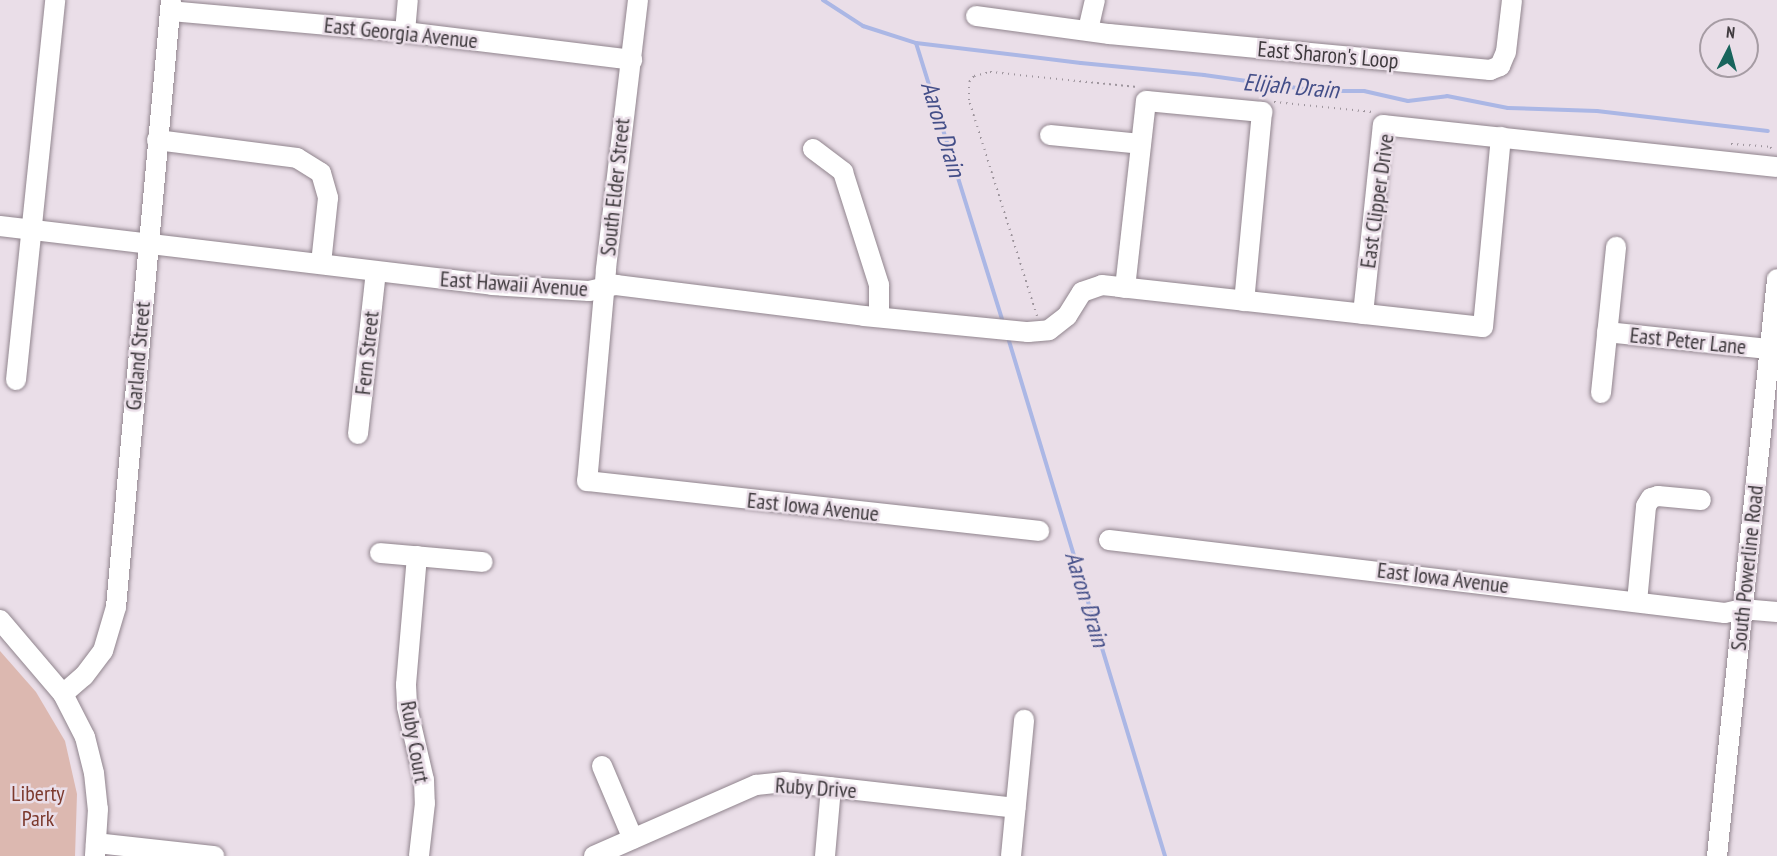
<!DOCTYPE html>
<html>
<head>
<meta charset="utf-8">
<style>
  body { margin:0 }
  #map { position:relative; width:1777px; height:856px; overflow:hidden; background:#eadee8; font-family:"PT Sans Narrow",sans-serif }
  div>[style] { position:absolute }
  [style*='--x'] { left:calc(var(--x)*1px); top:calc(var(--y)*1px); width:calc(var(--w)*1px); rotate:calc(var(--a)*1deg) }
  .green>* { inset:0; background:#dcb8b0 }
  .stream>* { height:4px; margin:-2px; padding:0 2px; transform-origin:2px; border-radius:2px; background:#abb7e5 }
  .path>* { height:2px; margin-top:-1px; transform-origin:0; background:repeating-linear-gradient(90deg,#9e959d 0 1.5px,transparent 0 6px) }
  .roads { filter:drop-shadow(0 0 2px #91858e) drop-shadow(0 0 2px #91858e) }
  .minor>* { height:20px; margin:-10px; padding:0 10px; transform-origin:10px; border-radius:10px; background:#fff }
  span { translate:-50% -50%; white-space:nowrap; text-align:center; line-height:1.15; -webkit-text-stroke:5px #eadee8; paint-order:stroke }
  .street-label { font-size:22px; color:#3f3a3e }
  .park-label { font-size:22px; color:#7c392d }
  .water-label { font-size:24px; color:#434e88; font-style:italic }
  .north { position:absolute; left:1699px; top:18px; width:60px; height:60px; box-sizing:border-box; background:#eadee8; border:2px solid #a69ca4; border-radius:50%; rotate:6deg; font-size:16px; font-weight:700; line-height:24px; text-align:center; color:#3f3a3e }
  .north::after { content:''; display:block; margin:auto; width:21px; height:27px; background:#18645c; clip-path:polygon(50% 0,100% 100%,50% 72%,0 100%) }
</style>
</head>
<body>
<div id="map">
  <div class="green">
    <i style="clip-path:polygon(0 651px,36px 692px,65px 741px,77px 794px,75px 856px,0 856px)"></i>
  </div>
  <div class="stream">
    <i style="--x:823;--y:0;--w:48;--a:33"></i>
    <i style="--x:863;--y:26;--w:56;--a:17.8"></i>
    <i style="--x:916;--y:43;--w:166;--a:6.9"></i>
    <i style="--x:1081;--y:63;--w:124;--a:5.6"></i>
    <i style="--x:1204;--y:75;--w:116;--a:7.9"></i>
    <i style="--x:1319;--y:91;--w:45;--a:0"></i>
    <i style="--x:1364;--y:91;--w:45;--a:12.8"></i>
    <i style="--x:1408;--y:101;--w:39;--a:-7"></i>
    <i style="--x:1447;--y:96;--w:62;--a:11.1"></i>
    <i style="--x:1508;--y:108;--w:89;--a:1.9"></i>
    <i style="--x:1597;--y:111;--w:172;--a:6.7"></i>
    <i style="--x:916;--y:43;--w:289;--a:72.7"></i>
    <i style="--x:1009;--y:341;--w:538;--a:73.15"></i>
  </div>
  <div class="path">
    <i style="--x:1274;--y:102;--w:100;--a:5.8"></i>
    <i style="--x:1731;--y:144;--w:39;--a:4"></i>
    <i style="--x:1770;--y:147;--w:3;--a:45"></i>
    <i style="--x:1037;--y:316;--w:226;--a:-107.5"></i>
    <i style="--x:969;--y:100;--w:18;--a:-90"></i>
    <i style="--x:969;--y:82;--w:8;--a:-50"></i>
    <i style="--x:974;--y:76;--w:16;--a:-14"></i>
    <i style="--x:990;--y:72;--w:148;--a:5.8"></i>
  </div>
  <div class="roads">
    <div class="minor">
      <i style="--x:638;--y:0;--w:272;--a:96.8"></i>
      <i style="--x:606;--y:270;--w:212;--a:95.1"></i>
      <i style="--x:587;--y:481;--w:455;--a:6.3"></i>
      <i style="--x:170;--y:11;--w:236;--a:5.1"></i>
      <i style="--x:405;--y:32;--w:229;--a:7"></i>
      <i style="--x:976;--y:16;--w:134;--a:7.7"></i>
      <i style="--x:1109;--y:34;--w:383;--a:5.4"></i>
      <i style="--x:1490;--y:70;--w:11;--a:-22"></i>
      <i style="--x:1500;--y:66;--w:15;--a:-67"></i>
      <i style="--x:1506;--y:52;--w:52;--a:-83.4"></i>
      <i style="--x:1088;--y:30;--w:31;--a:-77"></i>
      <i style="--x:405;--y:32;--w:32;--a:-85"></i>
      <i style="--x:1050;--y:135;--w:91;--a:5.6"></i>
      <i style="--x:157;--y:140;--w:141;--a:7.3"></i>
      <i style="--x:297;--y:158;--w:28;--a:32"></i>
      <i style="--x:321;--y:173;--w:26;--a:74"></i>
      <i style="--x:328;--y:198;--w:65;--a:96.1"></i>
      <i style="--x:813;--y:149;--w:38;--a:37"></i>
      <i style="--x:843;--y:172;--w:119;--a:72.3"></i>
      <i style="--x:879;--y:285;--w:32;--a:90"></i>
      <i style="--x:0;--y:226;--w:496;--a:6.8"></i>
      <i style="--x:492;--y:285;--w:97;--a:3.5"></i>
      <i style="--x:589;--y:291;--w:28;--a:-13"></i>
      <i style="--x:616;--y:285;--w:250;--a:7.1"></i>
      <i style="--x:864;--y:316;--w:165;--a:5.6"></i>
      <i style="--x:1028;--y:332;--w:21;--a:-5"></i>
      <i style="--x:1049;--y:330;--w:23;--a:-38"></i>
      <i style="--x:1067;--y:316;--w:28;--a:-58"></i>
      <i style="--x:1082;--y:292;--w:21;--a:-19"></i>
      <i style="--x:1102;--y:285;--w:383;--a:6.3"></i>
      <i style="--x:1483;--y:327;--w:191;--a:-84.6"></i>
      <i style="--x:1125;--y:288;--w:188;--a:-83.6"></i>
      <i style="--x:1146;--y:101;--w:117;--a:5.4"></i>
      <i style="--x:1262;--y:112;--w:190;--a:95.4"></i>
      <i style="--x:1363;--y:314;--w:190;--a:-84"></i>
      <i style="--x:1383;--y:125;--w:396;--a:6.1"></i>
      <i style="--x:1607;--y:332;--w:164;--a:6"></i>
      <i style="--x:16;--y:380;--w:382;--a:-84.1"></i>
      <i style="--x:1601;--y:393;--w:147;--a:-84.1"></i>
      <i style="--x:358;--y:434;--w:163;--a:-83.7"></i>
      <i style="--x:1109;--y:540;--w:620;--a:6.76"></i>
      <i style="--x:1725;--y:613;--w:17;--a:-13"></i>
      <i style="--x:1742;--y:609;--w:35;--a:5"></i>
      <i style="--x:380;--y:553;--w:103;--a:5"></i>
      <i style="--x:417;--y:556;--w:129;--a:94.9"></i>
      <i style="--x:406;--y:685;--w:22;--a:87"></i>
      <i style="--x:407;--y:707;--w:75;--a:76.9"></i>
      <i style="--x:424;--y:780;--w:23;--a:88"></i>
      <i style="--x:425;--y:803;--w:53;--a:96.5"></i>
      <i style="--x:1637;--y:602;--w:96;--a:-84.6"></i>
      <i style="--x:1646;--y:506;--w:9;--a:-58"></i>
      <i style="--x:1651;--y:498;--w:7;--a:-16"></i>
      <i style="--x:1658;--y:496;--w:43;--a:5.3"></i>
      <i style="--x:0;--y:620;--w:97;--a:49.6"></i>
      <i style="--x:63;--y:694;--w:48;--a:62.9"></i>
      <i style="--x:85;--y:737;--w:37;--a:76"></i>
      <i style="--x:94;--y:773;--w:36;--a:84"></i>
      <i style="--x:98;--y:809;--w:47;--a:93.7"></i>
      <i style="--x:63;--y:694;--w:28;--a:-41"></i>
      <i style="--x:84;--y:676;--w:31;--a:-53"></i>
      <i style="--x:103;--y:651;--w:46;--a:-73.5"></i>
      <i style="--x:116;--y:607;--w:609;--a:-84.82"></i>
      <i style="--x:602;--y:766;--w:79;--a:67"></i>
      <i style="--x:96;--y:843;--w:119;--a:6.3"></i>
      <i style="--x:594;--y:856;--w:177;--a:-23.7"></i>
      <i style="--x:756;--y:785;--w:29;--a:-6"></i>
      <i style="--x:785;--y:782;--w:232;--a:6.4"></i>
      <i style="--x:825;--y:856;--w:69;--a:-85"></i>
      <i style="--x:1011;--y:856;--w:137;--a:-84.5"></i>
      <i style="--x:1717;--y:856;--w:580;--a:-84.06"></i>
    </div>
  </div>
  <div class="street-label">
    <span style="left:401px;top:33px;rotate:6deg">East Georgia Avenue</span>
    <span style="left:1328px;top:55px;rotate:5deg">East Sharon's Loop</span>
    <span style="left:615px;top:187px;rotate:-84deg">South Elder Street</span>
    <span style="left:1377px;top:201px;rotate:-82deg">East Clipper Drive</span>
    <span style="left:514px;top:284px;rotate:4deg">East Hawaii Avenue</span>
    <span style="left:1688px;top:341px;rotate:6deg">East Peter Lane</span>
    <span style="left:367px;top:353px;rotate:-84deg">Fern Street</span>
    <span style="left:138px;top:356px;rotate:-85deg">Garland Street</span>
    <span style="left:813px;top:507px;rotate:6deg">East Iowa Avenue</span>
    <span style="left:1747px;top:568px;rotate:-84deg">South Powerline Road</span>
    <span style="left:1443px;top:578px;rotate:7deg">East Iowa Avenue</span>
    <span style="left:415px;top:742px;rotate:80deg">Ruby Court</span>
    <span style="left:816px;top:788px;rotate:4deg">Ruby Drive</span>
  </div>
  <div class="park-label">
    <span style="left:38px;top:806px">Liberty<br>Park</span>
  </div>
  <div class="water-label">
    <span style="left:1291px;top:86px;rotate:5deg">Elijah Drain</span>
    <span style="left:943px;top:129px;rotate:73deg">Aaron Drain</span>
    <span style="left:1087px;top:599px;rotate:73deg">Aaron Drain</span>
  </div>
  <div class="north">N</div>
</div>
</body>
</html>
